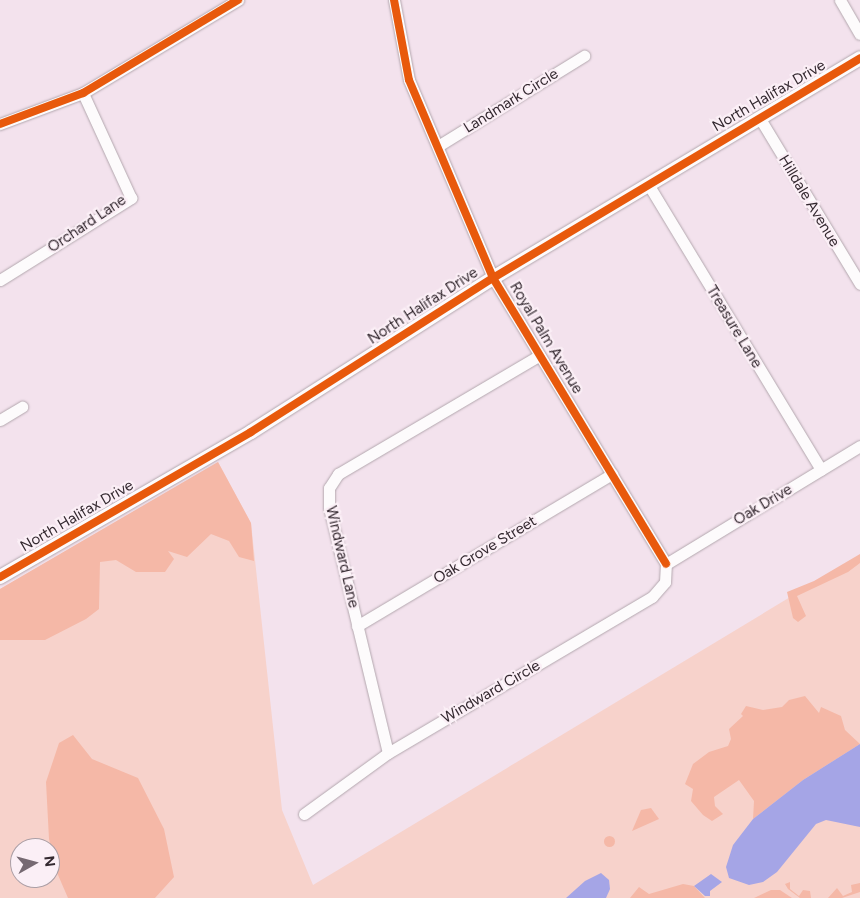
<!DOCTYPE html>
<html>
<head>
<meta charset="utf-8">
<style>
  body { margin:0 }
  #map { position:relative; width:860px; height:898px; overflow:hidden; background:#f3e2ed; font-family:Figtree,sans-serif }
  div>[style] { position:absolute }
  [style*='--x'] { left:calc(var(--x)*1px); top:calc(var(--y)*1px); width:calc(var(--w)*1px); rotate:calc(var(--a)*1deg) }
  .green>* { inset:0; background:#f7d2cb }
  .forest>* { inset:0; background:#f5b8a7 }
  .round { border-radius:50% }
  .water>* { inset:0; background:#a5a5e6 }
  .roads { filter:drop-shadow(0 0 1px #b3a7ae) drop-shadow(0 0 1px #b3a7ae) }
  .minor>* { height:11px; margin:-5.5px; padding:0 5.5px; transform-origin:5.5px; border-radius:5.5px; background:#fdfbfc }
  .tertiary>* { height:14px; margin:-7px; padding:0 7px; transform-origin:7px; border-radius:7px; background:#fdfbfc }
  .cycleway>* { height:8px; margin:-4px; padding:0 4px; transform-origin:4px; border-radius:4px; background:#e8590c }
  span { translate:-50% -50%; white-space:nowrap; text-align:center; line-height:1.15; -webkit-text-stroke:4.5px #fbeff6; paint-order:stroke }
  .street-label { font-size:15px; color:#33282f }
  .north { position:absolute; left:10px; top:838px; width:50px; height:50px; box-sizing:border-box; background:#fbeff6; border:1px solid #ab9fa6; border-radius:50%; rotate:83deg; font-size:14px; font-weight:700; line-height:20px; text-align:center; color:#33282f }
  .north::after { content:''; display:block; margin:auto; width:18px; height:22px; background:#766972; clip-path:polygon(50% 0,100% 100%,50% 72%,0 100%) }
</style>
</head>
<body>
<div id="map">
  <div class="green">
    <i style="clip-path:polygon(evenodd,218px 462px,251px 523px,282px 810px,313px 885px,860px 555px,860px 898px,0 898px,0 589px,218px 462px,20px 848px,50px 848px,50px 878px,20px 878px,20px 848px)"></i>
  </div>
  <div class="forest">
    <i style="clip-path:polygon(218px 462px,251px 523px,254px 561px,239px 557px,229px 541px,211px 534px,187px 557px,168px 551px,174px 559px,165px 572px,136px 572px,116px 560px,100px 562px,99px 609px,86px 619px,45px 640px,0 640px,0 589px)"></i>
    <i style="clip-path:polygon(860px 554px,860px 563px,848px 572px,797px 596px,806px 616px,798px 622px,793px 618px,787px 592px,814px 581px)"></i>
    <i style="clip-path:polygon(805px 696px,819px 713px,821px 707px,841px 716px,845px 730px,860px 744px,803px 780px,753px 819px,754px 801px,739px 780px,714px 797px,715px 806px,723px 814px,712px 821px,703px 815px,691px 801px,693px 789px,685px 784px,693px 764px,709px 752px,728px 746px,731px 739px,729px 729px,743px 716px,741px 714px,746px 706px,763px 710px,782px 707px,789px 700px)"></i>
    <i style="clip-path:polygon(73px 735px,92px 759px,138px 778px,164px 829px,174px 877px,155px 898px,68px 898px,55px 868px,49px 839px,46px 782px,59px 743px)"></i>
    <i style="clip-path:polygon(651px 808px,659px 819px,632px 831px,641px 810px)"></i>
    <i class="round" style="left:603.5px;top:835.5px;width:11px;height:11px"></i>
    <i style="clip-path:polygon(790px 882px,790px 889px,799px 896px,803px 890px,810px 891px,811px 898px,800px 898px,788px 889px,785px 884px)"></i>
    <i style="clip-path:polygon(860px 883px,860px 892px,842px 898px,828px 898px,837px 888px,843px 896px,852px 892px,851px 885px)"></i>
    <i style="clip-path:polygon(683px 884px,694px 886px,705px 898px,630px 898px,639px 887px,649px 894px)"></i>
    <i style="clip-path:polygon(771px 890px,780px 890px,792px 898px,754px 898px)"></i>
  </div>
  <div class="water">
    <i style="clip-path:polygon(860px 744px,860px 827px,826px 820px,816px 824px,777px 872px,763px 882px,749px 885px,729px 878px,726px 867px,733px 845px,753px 819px,803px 780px)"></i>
    <i style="clip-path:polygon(601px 873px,609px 880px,610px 889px,606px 898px,566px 898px,585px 881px)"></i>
    <i style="clip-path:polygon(711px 874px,722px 882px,710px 891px,710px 896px,705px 896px,694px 886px)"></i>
  </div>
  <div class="roads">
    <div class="minor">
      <i style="--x:394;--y:0;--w:81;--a:79.4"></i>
      <i style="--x:409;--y:80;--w:215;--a:67"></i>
      <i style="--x:493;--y:278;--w:334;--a:58.8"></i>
      <i style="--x:840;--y:0;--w:39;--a:60"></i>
      <i style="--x:759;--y:117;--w:195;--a:58.8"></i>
      <i style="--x:0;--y:124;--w:89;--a:-20.5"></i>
      <i style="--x:83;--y:93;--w:181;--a:-31"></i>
      <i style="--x:438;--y:146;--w:172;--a:-31.7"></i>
      <i style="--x:648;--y:184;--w:334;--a:58.8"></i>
      <i style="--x:0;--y:280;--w:155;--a:-32"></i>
      <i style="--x:131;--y:198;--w:115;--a:-114.6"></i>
      <i style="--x:0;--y:420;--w:26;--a:-31"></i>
      <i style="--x:666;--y:564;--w:227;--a:-31.3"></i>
      <i style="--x:357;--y:626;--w:297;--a:-30.8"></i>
      <i style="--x:388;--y:753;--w:252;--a:-103.5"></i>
      <i style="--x:329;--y:508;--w:20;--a:-90"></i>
      <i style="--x:329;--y:488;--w:17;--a:-57"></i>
      <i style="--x:338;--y:474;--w:234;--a:-30.5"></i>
      <i style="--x:304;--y:814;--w:104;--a:-36"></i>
      <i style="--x:388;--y:753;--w:307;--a:-30.6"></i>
      <i style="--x:652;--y:597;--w:20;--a:-49"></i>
      <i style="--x:665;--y:582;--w:18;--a:-87"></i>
    </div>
    <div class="tertiary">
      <i style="--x:0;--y:577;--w:290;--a:-30"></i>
      <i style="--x:251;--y:432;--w:287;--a:-32.5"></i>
      <i style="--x:493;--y:278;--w:428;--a:-30.9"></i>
    </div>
  </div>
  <div class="cycleway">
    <i style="--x:394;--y:0;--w:81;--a:79.4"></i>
    <i style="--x:409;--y:80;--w:215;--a:67"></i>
    <i style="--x:493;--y:278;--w:334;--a:58.8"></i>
    <i style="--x:0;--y:124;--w:89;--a:-20.5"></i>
    <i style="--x:83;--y:93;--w:181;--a:-31"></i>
    <i style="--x:0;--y:577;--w:290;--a:-30"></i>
    <i style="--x:251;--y:432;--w:287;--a:-32.5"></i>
    <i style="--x:493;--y:278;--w:428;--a:-30.9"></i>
  </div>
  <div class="street-label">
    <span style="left:769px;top:96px;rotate:-30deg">North Halifax Drive</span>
    <span style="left:511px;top:101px;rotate:-32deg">Landmark Circle</span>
    <span style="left:809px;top:201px;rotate:59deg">Hilldale Avenue</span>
    <span style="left:87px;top:224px;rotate:-34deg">Orchard Lane</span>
    <span style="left:423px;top:306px;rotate:-33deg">North Halifax Drive</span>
    <span style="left:734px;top:327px;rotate:59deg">Treasure Lane</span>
    <span style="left:546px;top:338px;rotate:59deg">Royal Palm Avenue</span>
    <span style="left:763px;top:505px;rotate:-31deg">Oak Drive</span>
    <span style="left:77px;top:516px;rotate:-30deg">North Halifax Drive</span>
    <span style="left:485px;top:550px;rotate:-31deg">Oak Grove Street</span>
    <span style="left:342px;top:557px;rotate:77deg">Windward Lane</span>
    <span style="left:491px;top:692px;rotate:-30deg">Windward Circle</span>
  </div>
  <div class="north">N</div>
</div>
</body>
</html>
